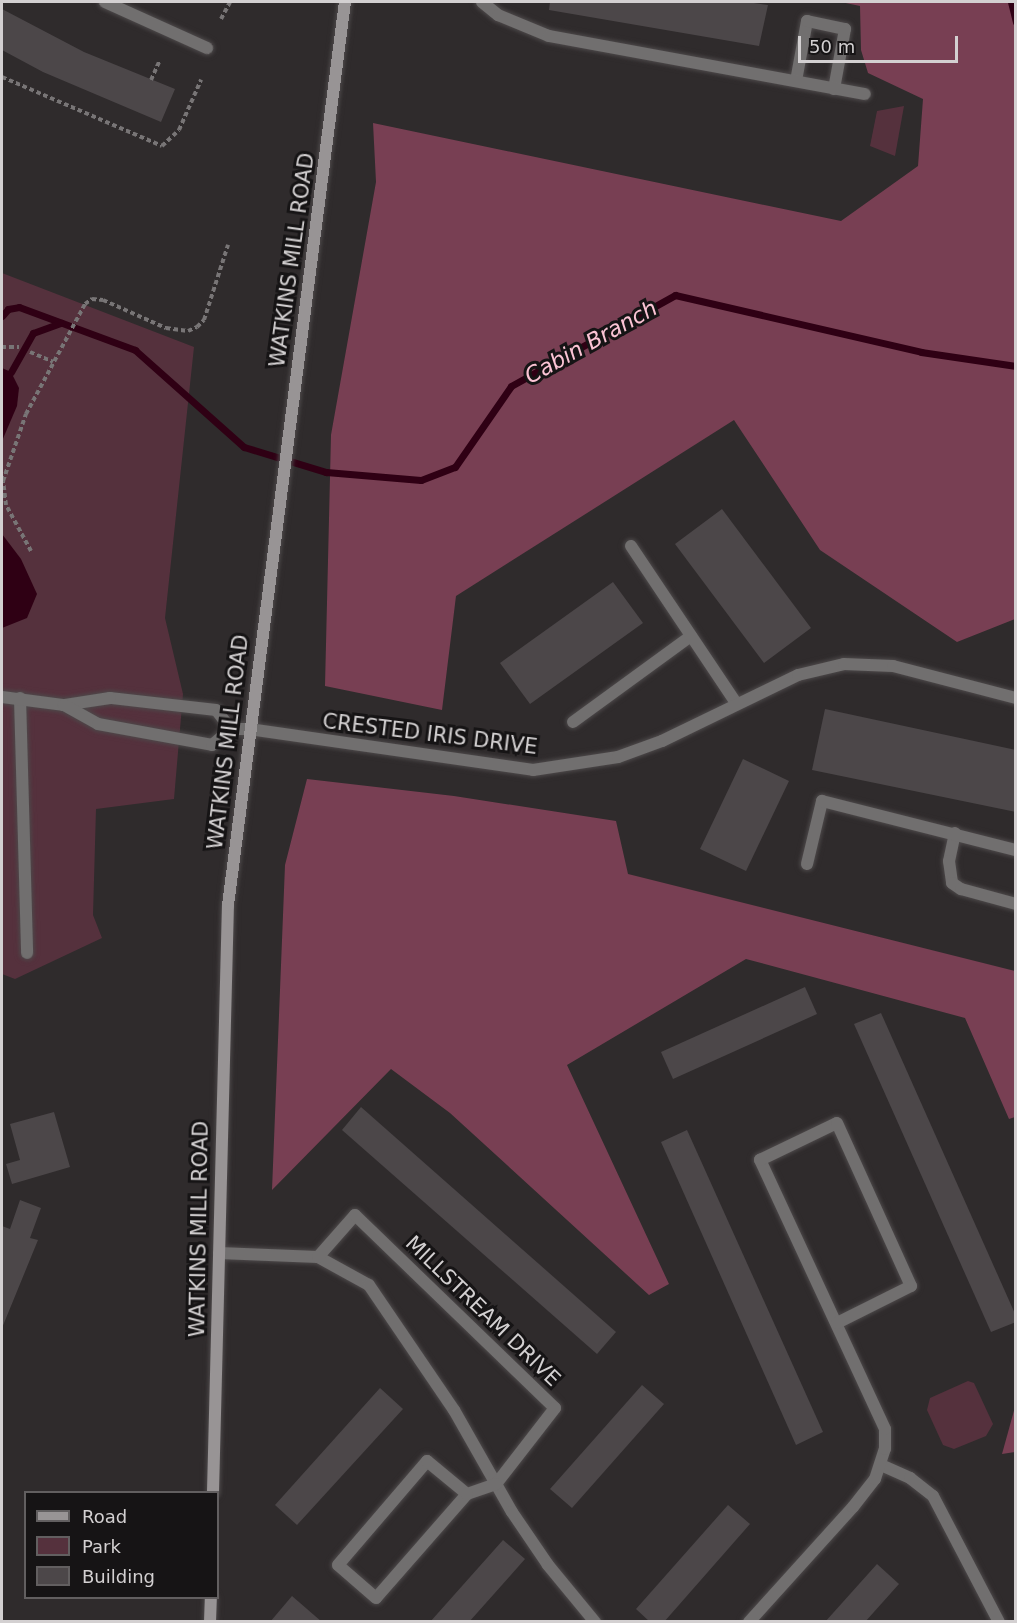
<!DOCTYPE html>
<html>
<head>
<meta charset="utf-8">
<style>
  body { margin:0 }
  #map { position:relative; width:1017px; height:1623px; overflow:hidden; background:#2f2b2c; font-family:"DejaVu Sans",sans-serif }
  div>[style] { position:absolute }
  [style*='--x'] { left:calc(var(--x)*1px); top:calc(var(--y)*1px); width:calc(var(--w)*1px); rotate:calc(var(--a)*1deg) }
  .green>* { inset:0; background:#55313d }
  .forest>* { inset:0; background:#783f53 }
  .water>* { inset:0; background:#2f0014 }
  .stream>* { height:7px; margin:-3.5px; padding:0 3.5px; transform-origin:3.5px; border-radius:3.5px; background:#2f0014 }
  .building>* { inset:0; background:#4c4749 }
  .path>* { height:4px; margin-top:-2px; transform-origin:0; background:repeating-linear-gradient(90deg,#787576 0 4.5px,transparent 0 7.5px) }
  .roads { filter:drop-shadow(0 0 2px #4d494a) drop-shadow(0 0 2px #4d494a) }
  .lane>* { height:12px; margin:-6px; padding:0 6px; transform-origin:6px; border-radius:6px; background:#716f6f }
  .street>* { height:12px; margin:-6px; padding:0 6px; transform-origin:6px; border-radius:6px; background:#716f6f }
  .secondary>* { height:12px; margin:-6px; padding:0 6px; transform-origin:6px; border-radius:6px; background:#989495 }
  span { translate:-50% -50%; white-space:nowrap; text-align:center; line-height:1.15; -webkit-text-stroke:6px #161415; paint-order:stroke }
  .street-label { font-size:21px; color:#d3d0d1 }
  .water-label { font-size:22px; color:#fcc4d5; font-style:italic }
  .frame { position:absolute; inset:0; border:3px solid #d3d0d1; pointer-events:none }
  .legend { position:absolute; left:24px; top:1491px; width:195px; height:108px; box-sizing:border-box; background:#161415; border:2px solid #625f60; margin:0; padding:8px 10px; list-style:none; font-size:18px; color:#d3d0d1 }
  .legend li { display:flex; align-items:center; gap:12px; height:30px }
  .legend b { width:30px; border:2px solid #625f60 }
  .scale { position:absolute; left:798px; top:36px; width:160px; height:27px; box-sizing:border-box; border:3px solid #d3d0d1; border-top:0; padding-left:8px; font-size:18px; line-height:21px; white-space:nowrap; color:#d3d0d1; -webkit-text-stroke:4px #161415; paint-order:stroke }
</style>
</head>
<body>
<div id="map">
  <div class="green">
    <i style="clip-path:polygon(904px 106px,895px 156px,870px 146px,877px 111px)"></i>
    <i style="clip-path:polygon(2px 273px,194px 347px,165px 618px,183px 694px,174px 799px,96px 809px,93px 915px,102px 938px,15px 979px,2px 974px)"></i>
    <i style="clip-path:polygon(968px 1381px,974px 1383px,993px 1424px,986px 1436px,954px 1449px,943px 1445px,927px 1410px,930px 1398px)"></i>
  </div>
  <div class="forest">
    <i style="clip-path:polygon(841px 2px,1015px 2px,1015px 619px,957px 642px,820px 550px,734px 420px,456px 596px,442px 710px,325px 686px,331px 435px,376px 182px,373px 123px,841px 221px,918px 166px,923px 99px,868px 73px,861px 50px,860px 6px)"></i>
    <i style="clip-path:polygon(307px 779px,454px 796px,616px 821px,628px 874px,1015px 971px,1015px 1117px,1009px 1119px,965px 1018px,746px 959px,567px 1065px,669px 1284px,649px 1295px,450px 1113px,391px 1069px,272px 1190px,285px 865px)"></i>
    <i style="clip-path:polygon(1015px 1407px,1015px 1452px,1002px 1454px)"></i>
  </div>
  <div class="water">
    <i style="clip-path:polygon(2px 368px,11px 372px,19px 388px,17px 406px,2px 441px)"></i>
    <i style="clip-path:polygon(2px 534px,21px 559px,37px 594px,27px 618px,2px 628px)"></i>
  </div>
  <div class="stream">
    <i style="--x:1011;--y:2;--w:21;--a:76"></i>
    <i style="--x:2;--y:316;--w:9;--a:-49"></i>
    <i style="--x:8;--y:309;--w:11;--a:-10"></i>
    <i style="--x:19;--y:307;--w:124;--a:20.3"></i>
    <i style="--x:135;--y:350;--w:146;--a:41.7"></i>
    <i style="--x:244;--y:447;--w:86;--a:17"></i>
    <i style="--x:326;--y:472;--w:95;--a:4.8"></i>
    <i style="--x:421;--y:480;--w:36;--a:-21"></i>
    <i style="--x:455;--y:467;--w:98;--a:-55.3"></i>
    <i style="--x:511;--y:386;--w:188;--a:-29"></i>
    <i style="--x:675;--y:295;--w:253;--a:13"></i>
    <i style="--x:921;--y:352;--w:96;--a:8.4"></i>
    <i style="--x:11;--y:372;--w:45;--a:-60.6"></i>
    <i style="--x:33;--y:333;--w:30;--a:-20"></i>
  </div>
  <div class="building">
    <i style="clip-path:polygon(550px 2px,747px 2px,768px 5px,759px 46px,549px 10px)"></i>
    <i style="clip-path:polygon(2px 9px,84px 52px,175px 89px,161px 122px,43px 72px,2px 50px)"></i>
    <i style="clip-path:polygon(722px 509px,811px 628px,764px 663px,675px 544px)"></i>
    <i style="clip-path:polygon(613px 582px,643px 623px,530px 704px,500px 663px)"></i>
    <i style="clip-path:polygon(825px 709px,1016px 750px,1016px 812px,812px 770px)"></i>
    <i style="clip-path:polygon(743px 759px,789px 781px,746px 871px,700px 849px)"></i>
    <i style="clip-path:polygon(805px 987px,817px 1014px,673px 1079px,661px 1052px)"></i>
    <i style="clip-path:polygon(881px 1013px,1016px 1316px,1016px 1322px,991px 1332px,854px 1024px)"></i>
    <i style="clip-path:polygon(361px 1107px,616px 1332px,597px 1354px,342px 1130px)"></i>
    <i style="clip-path:polygon(54px 1112px,70px 1167px,12px 1184px,6px 1164px,20px 1160px,10px 1124px)"></i>
    <i style="clip-path:polygon(687px 1130px,823px 1432px,796px 1445px,661px 1142px)"></i>
    <i style="clip-path:polygon(20px 1200px,41px 1208px,30px 1238px,38px 1240px,2px 1328px,2px 1226px,10px 1229px)"></i>
    <i style="clip-path:polygon(642px 1385px,664px 1404px,572px 1508px,550px 1489px)"></i>
    <i style="clip-path:polygon(380px 1388px,403px 1409px,297px 1525px,275px 1505px)"></i>
    <i style="clip-path:polygon(728px 1505px,750px 1524px,664px 1622px,650px 1622px,636px 1609px)"></i>
    <i style="clip-path:polygon(503px 1540px,525px 1559px,469px 1622px,430px 1622px)"></i>
    <i style="clip-path:polygon(877px 1564px,899px 1584px,865px 1622px,825px 1622px)"></i>
    <i style="clip-path:polygon(292px 1596px,322px 1622px,270px 1622px)"></i>
  </div>
  <div class="path">
    <i style="--x:221;--y:19;--w:19;--a:-62"></i>
    <i style="--x:2;--y:77;--w:174;--a:23.3"></i>
    <i style="--x:162;--y:146;--w:23;--a:-43"></i>
    <i style="--x:179;--y:130;--w:55;--a:-66.3"></i>
    <i style="--x:151;--y:80;--w:20;--a:-66"></i>
    <i style="--x:2;--y:347;--w:17;--a:0"></i>
    <i style="--x:30;--y:352;--w:25;--a:23"></i>
    <i style="--x:31;--y:551;--w:52;--a:-118.5"></i>
    <i style="--x:6;--y:505;--w:24;--a:-97"></i>
    <i style="--x:3;--y:481;--w:71;--a:-71.1"></i>
    <i style="--x:26;--y:414;--w:125;--a:-61.8"></i>
    <i style="--x:85;--y:304;--w:9;--a:-36"></i>
    <i style="--x:92;--y:299;--w:11;--a:5"></i>
    <i style="--x:103;--y:300;--w:69;--a:24"></i>
    <i style="--x:166;--y:328;--w:22;--a:8"></i>
    <i style="--x:188;--y:331;--w:10;--a:-24"></i>
    <i style="--x:197;--y:327;--w:10;--a:-45"></i>
    <i style="--x:204;--y:320;--w:79;--a:-72.3"></i>
  </div>
  <div class="roads">
    <div class="lane">
      <i style="--x:796;--y:81;--w:61;--a:-79.6"></i>
      <i style="--x:807;--y:21;--w:39;--a:12"></i>
      <i style="--x:845;--y:29;--w:61;--a:100.4"></i>
      <i style="--x:20;--y:698;--w:255;--a:88.4"></i>
      <i style="--x:573;--y:722;--w:146;--a:-36.1"></i>
    </div>
    <div class="street">
      <i style="--x:105;--y:2;--w:112;--a:24.3"></i>
      <i style="--x:482;--y:2;--w:21;--a:39"></i>
      <i style="--x:498;--y:15;--w:55;--a:22.4"></i>
      <i style="--x:549;--y:36;--w:321;--a:10.4"></i>
      <i style="--x:631;--y:546;--w:189;--a:56.2"></i>
      <i style="--x:2;--y:697;--w:63;--a:7.4"></i>
      <i style="--x:231;--y:729;--w:24;--a:-128"></i>
      <i style="--x:216;--y:710;--w:107;--a:-173.5"></i>
      <i style="--x:110;--y:698;--w:47;--a:171.3"></i>
      <i style="--x:64;--y:705;--w:39;--a:29"></i>
      <i style="--x:98;--y:724;--w:116;--a:10.4"></i>
      <i style="--x:212;--y:745;--w:25;--a:-40"></i>
      <i style="--x:231;--y:729;--w:18;--a:0"></i>
      <i style="--x:249;--y:729;--w:287;--a:8.2"></i>
      <i style="--x:533;--y:770;--w:86;--a:-8.7"></i>
      <i style="--x:618;--y:757;--w:47;--a:-20"></i>
      <i style="--x:662;--y:741;--w:151;--a:-25.9"></i>
      <i style="--x:798;--y:675;--w:47;--a:-13.4"></i>
      <i style="--x:844;--y:664;--w:49;--a:2.3"></i>
      <i style="--x:893;--y:666;--w:127;--a:14.6"></i>
      <i style="--x:955;--y:833;--w:29;--a:102"></i>
      <i style="--x:949;--y:861;--w:22;--a:82"></i>
      <i style="--x:952;--y:883;--w:11;--a:34"></i>
      <i style="--x:961;--y:889;--w:57;--a:15.3"></i>
      <i style="--x:807;--y:864;--w:65;--a:-76.6"></i>
      <i style="--x:822;--y:801;--w:200;--a:14.2"></i>
      <i style="--x:219;--y:1253;--w:99;--a:2.3"></i>
      <i style="--x:318;--y:1257;--w:58;--a:28.8"></i>
      <i style="--x:369;--y:1285;--w:151;--a:55.8"></i>
      <i style="--x:454;--y:1410;--w:117;--a:60.4"></i>
      <i style="--x:512;--y:1512;--w:64;--a:55.8"></i>
      <i style="--x:548;--y:1565;--w:74;--a:50.5"></i>
      <i style="--x:318;--y:1257;--w:56;--a:-48.6"></i>
      <i style="--x:355;--y:1215;--w:278;--a:44"></i>
      <i style="--x:555;--y:1408;--w:96;--a:127.8"></i>
      <i style="--x:496;--y:1484;--w:31;--a:161"></i>
      <i style="--x:467;--y:1494;--w:138;--a:131.2"></i>
      <i style="--x:376;--y:1598;--w:50;--a:-139"></i>
      <i style="--x:338;--y:1565;--w:137;--a:-49.4"></i>
      <i style="--x:427;--y:1461;--w:52;--a:39.5"></i>
      <i style="--x:881;--y:1465;--w:32;--a:24"></i>
      <i style="--x:910;--y:1478;--w:29;--a:38"></i>
      <i style="--x:933;--y:1496;--w:142;--a:62.4"></i>
      <i style="--x:749;--y:1622;--w:155;--a:-47.9"></i>
      <i style="--x:853;--y:1507;--w:36;--a:-52"></i>
      <i style="--x:875;--y:1479;--w:32;--a:-72"></i>
      <i style="--x:885;--y:1449;--w:20;--a:-90"></i>
      <i style="--x:885;--y:1429;--w:297;--a:-114.9"></i>
      <i style="--x:760;--y:1160;--w:85;--a:-25.7"></i>
      <i style="--x:837;--y:1123;--w:179;--a:65.6"></i>
      <i style="--x:911;--y:1286;--w:83;--a:153.4"></i>
    </div>
    <div class="secondary">
      <i style="--x:213;--y:1492;--w:587;--a:-88.54"></i>
      <i style="--x:228;--y:905;--w:911;--a:-82.62"></i>
      <i style="--x:210;--y:1622;--w:24;--a:-88"></i>
    </div>
  </div>
  <div class="street-label">
    <span style="left:292px;top:260px;rotate:-82deg">WATKINS MILL ROAD</span>
    <span style="left:430px;top:734px;rotate:7deg">CRESTED IRIS DRIVE</span>
    <span style="left:228px;top:742px;rotate:-83deg">WATKINS MILL ROAD</span>
    <span style="left:199px;top:1229px;rotate:-89deg">WATKINS MILL ROAD</span>
    <span style="left:483px;top:1311px;rotate:44deg">MILLSTREAM DRIVE</span>
  </div>
  <div class="water-label">
    <span style="left:591px;top:342px;rotate:-29deg">Cabin Branch</span>
  </div>
  <div class="frame"></div>
  <ul class="legend">
  <li><b style="height:8px;background:#989495"></b>Road</li>
  <li><b style="height:16px;background:#55313d"></b>Park</li>
  <li><b style="height:16px;background:#4c4749"></b>Building</li>
  </ul>
  <div class="scale">50 m</div>
</div>
</body>
</html>
